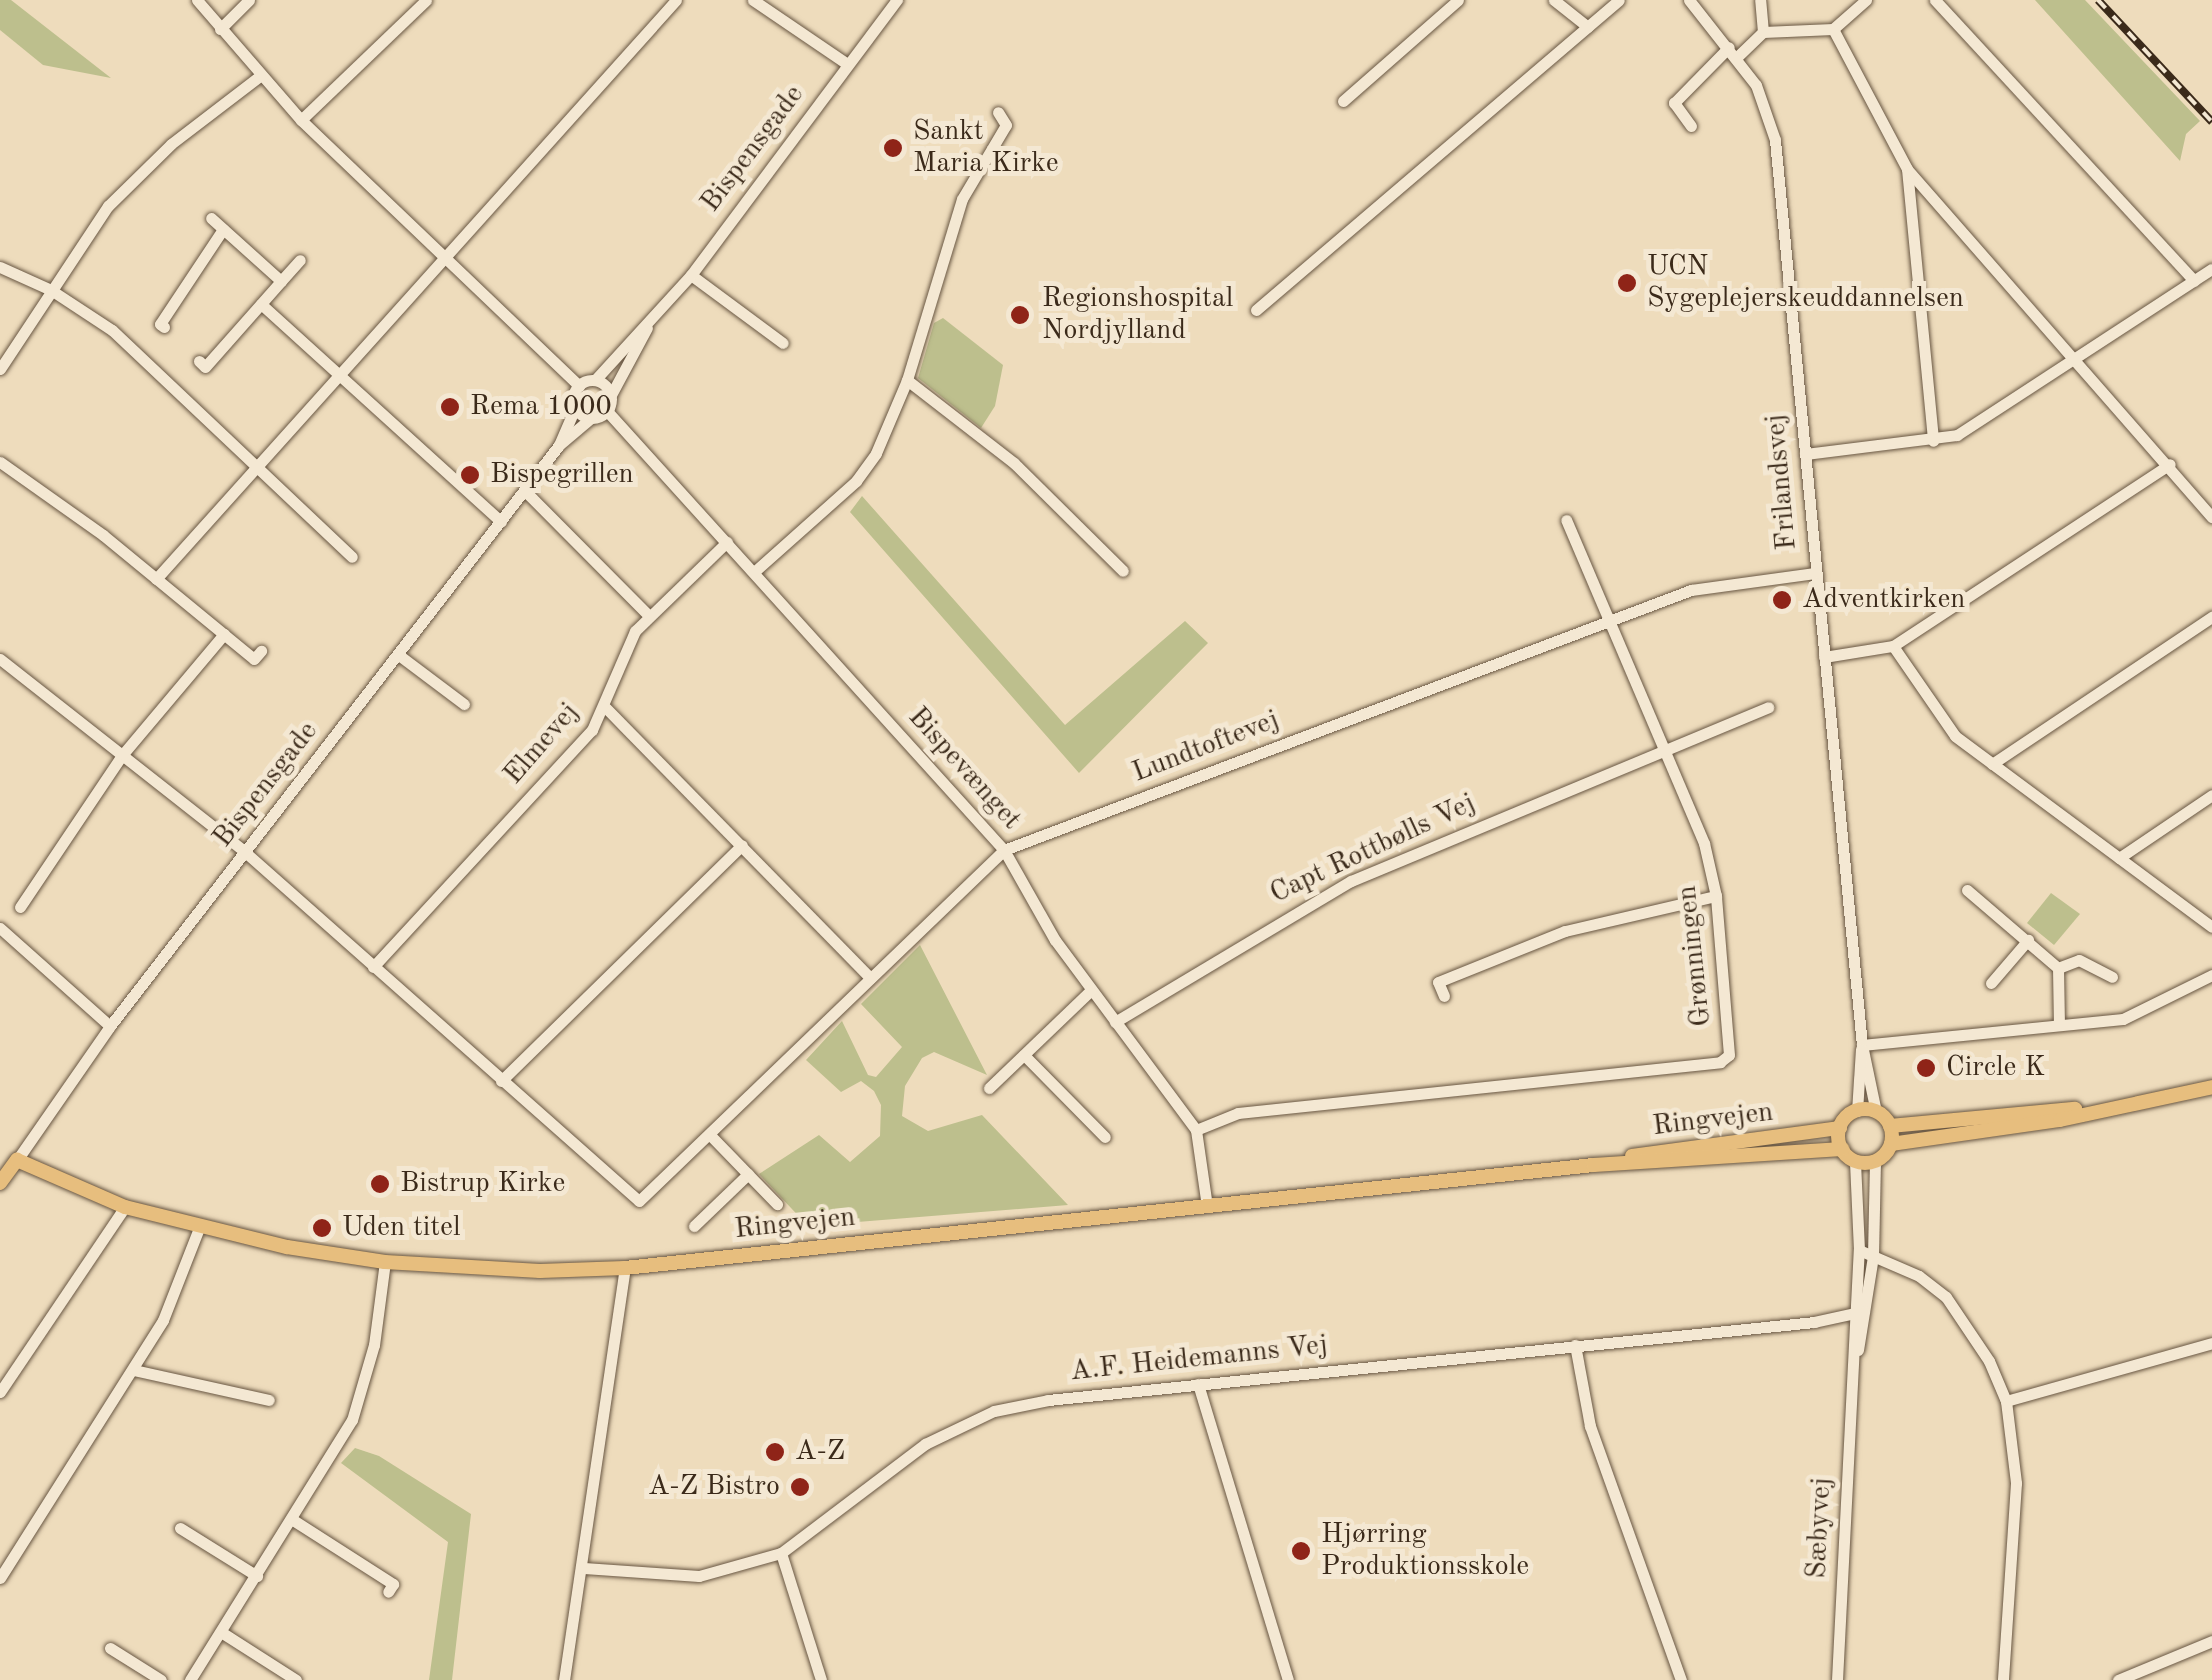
<!DOCTYPE html>
<html>
<head>
<meta charset="utf-8">
<style>
  body { margin:0 }
  #map { position:relative; width:2212px; height:1680px; overflow:hidden; background:#eedcbc; font-family:"Old Standard TT",serif }
  div>[style] { position:absolute }
  [style*='--x'] { left:calc(var(--x)*1px); top:calc(var(--y)*1px); width:calc(var(--w)*1px); rotate:calc(var(--a)*1deg) }
  .green>* { inset:0; background:#bdbf8d }
  .roads { filter:drop-shadow(0 0 2px #685642) drop-shadow(0 0 2px #685642) }
  .minor>* { height:11px; margin:-5.5px; padding:0 5.5px; transform-origin:5.5px; border-radius:5.5px; background:#f4e8d3 }
  .minor>.ring { margin:-5.5px; padding:0; box-sizing:content-box; background:none; border:11px solid #f4e8d3; border-radius:50% }
  .major>* { height:14px; margin:-7px; padding:0 7px; transform-origin:7px; border-radius:7px; background:#e7be7e }
  .major>.ring { margin:-7px; padding:0; box-sizing:content-box; background:none; border:14px solid #e7be7e; border-radius:50% }
  .rail>* { height:8px; margin-top:-4px; transform-origin:0; background:repeating-linear-gradient(90deg,#f4e8d3 0 11px,#3b2a1a 0 22px); box-sizing:border-box; border-block:2px solid #3b2a1a }
  .dots>* { width:28px; height:28px; translate:-50% -50%; box-sizing:border-box; border:5px solid #f4e8d3; border-radius:50% }
  span { translate:-50% -50%; white-space:nowrap; text-align:center; line-height:1.15; -webkit-text-stroke:10px #f4e8d3; paint-order:stroke }
  .poi-label { font-size:28px; color:#3b2a1a }
  .left { translate:0 -50%; text-align:left }
  .right { translate:-100% -50%; text-align:right }
  .street-label { font-size:28px; color:#3b2a1a }
</style>
</head>
<body>
<div id="map">
  <div class="green">
    <i style="clip-path:polygon(0 0,11px 0,111px 78px,43px 65px,0 30px)"></i>
    <i style="clip-path:polygon(2035px 0,2085px 0,2200px 121px,2186px 134px,2180px 161px)"></i>
    <i style="clip-path:polygon(943px 318px,1003px 365px,995px 406px,981px 428px,918px 378px,934px 323px)"></i>
    <i style="clip-path:polygon(862px 496px,1065px 725px,1185px 621px,1208px 643px,1079px 773px,850px 512px)"></i>
    <i style="clip-path:polygon(2051px 893px,2080px 914px,2054px 945px,2027px 923px)"></i>
    <i style="clip-path:polygon(920px 945px,987px 1075px,934px 1052px,922px 1058px,905px 1086px,902px 1116px,928px 1131px,982px 1115px,1068px 1205px,808px 1226px,759px 1174px,819px 1135px,850px 1162px,880px 1136px,881px 1105px,874px 1091px,861px 1081px,841px 1092px,806px 1060px,842px 1021px,868px 1075px,876px 1077px,902px 1047px,861px 1004px)"></i>
    <i style="clip-path:polygon(355px 1448px,379px 1456px,471px 1514px,452px 1680px,429px 1680px,448px 1542px,341px 1463px)"></i>
  </div>
  <div class="roads">
    <div class="minor">
      <i style="--x:197;--y:0;--w:159;--a:49.1"></i>
      <i style="--x:301;--y:120;--w:385;--a:43.7"></i>
      <i style="--x:753;--y:0;--w:114;--a:34.2"></i>
      <i style="--x:1554;--y:0;--w:43;--a:38.5"></i>
      <i style="--x:1689;--y:0;--w:108;--a:51.8"></i>
      <i style="--x:1756;--y:85;--w:58;--a:70.9"></i>
      <i style="--x:1775;--y:140;--w:909;--a:84.51"></i>
      <i style="--x:1862;--y:1045;--w:68;--a:78.2"></i>
      <i style="--x:1935;--y:0;--w:382;--a:47.3"></i>
      <i style="--x:220;--y:29;--w:41;--a:-45"></i>
      <i style="--x:1833;--y:29;--w:158;--a:62.1"></i>
      <i style="--x:1907;--y:169;--w:463;--a:48.8"></i>
      <i style="--x:1763;--y:32;--w:70;--a:-2.5"></i>
      <i style="--x:1833;--y:29;--w:44;--a:-41.3"></i>
      <i style="--x:1737;--y:57;--w:36;--a:-44"></i>
      <i style="--x:1763;--y:32;--w:32;--a:-95"></i>
      <i style="--x:1343;--y:101;--w:153;--a:-41.3"></i>
      <i style="--x:301;--y:120;--w:173;--a:-43.8"></i>
      <i style="--x:1691;--y:126;--w:29;--a:-126"></i>
      <i style="--x:1674;--y:103;--w:78;--a:-45.5"></i>
      <i style="--x:1907;--y:169;--w:273;--a:84.5"></i>
      <i style="--x:0;--y:267;--w:56;--a:24.3"></i>
      <i style="--x:51;--y:290;--w:73;--a:33.3"></i>
      <i style="--x:112;--y:330;--w:330;--a:43.4"></i>
      <i style="--x:691;--y:275;--w:114;--a:36.5"></i>
      <i style="--x:281;--y:281;--w:28;--a:-48"></i>
      <i style="--x:261;--y:304;--w:324;--a:42.2"></i>
      <i style="--x:1256;--y:310;--w:477;--a:-40.5"></i>
      <i style="--x:164;--y:327;--w:5;--a:-143"></i>
      <i style="--x:160;--y:324;--w:114;--a:-56.4"></i>
      <i style="--x:199;--y:361;--w:8;--a:45"></i>
      <i style="--x:205;--y:367;--w:115;--a:-48.5"></i>
      <i style="--x:281;--y:281;--w:94;--a:-138"></i>
      <i style="--x:0;--y:369;--w:196;--a:-56.5"></i>
      <i style="--x:108;--y:206;--w:88;--a:-44.5"></i>
      <i style="--x:171;--y:144;--w:112;--a:-37.4"></i>
      <i class="ring" style="left:573px;top:380px;width:27px;height:27px"></i>
      <i style="--x:595;--y:380;--w:142;--a:-47.6"></i>
      <i style="--x:691;--y:275;--w:344;--a:-53.2"></i>
      <i style="--x:907;--y:380;--w:135;--a:37.8"></i>
      <i style="--x:1014;--y:463;--w:153;--a:44.7"></i>
      <i style="--x:611;--y:395;--w:76;--a:-61.8"></i>
      <i style="--x:607;--y:411;--w:592;--a:47.88"></i>
      <i style="--x:1004;--y:850;--w:103;--a:60.5"></i>
      <i style="--x:1055;--y:940;--w:237;--a:53.4"></i>
      <i style="--x:1196;--y:1130;--w:77;--a:81.8"></i>
      <i style="--x:559;--y:445;--w:40;--a:-66.6"></i>
      <i style="--x:1805;--y:454;--w:153;--a:-7.1"></i>
      <i style="--x:1957;--y:435;--w:304;--a:-33.1"></i>
      <i style="--x:0;--y:462;--w:126;--a:35.3"></i>
      <i style="--x:103;--y:535;--w:195;--a:39.4"></i>
      <i style="--x:254;--y:659;--w:11;--a:-49"></i>
      <i style="--x:525;--y:491;--w:175;--a:45.2"></i>
      <i style="--x:754;--y:572;--w:137;--a:-41.7"></i>
      <i style="--x:856;--y:481;--w:34;--a:-54"></i>
      <i style="--x:876;--y:453;--w:79;--a:-67"></i>
      <i style="--x:907;--y:380;--w:189;--a:-73.1"></i>
      <i style="--x:962;--y:199;--w:86;--a:-59.3"></i>
      <i style="--x:1006;--y:125;--w:15;--a:-122"></i>
      <i style="--x:156;--y:579;--w:778;--a:-48.07"></i>
      <i style="--x:1893;--y:646;--w:109;--a:55.4"></i>
      <i style="--x:1955;--y:736;--w:320;--a:36.6"></i>
      <i style="--x:400;--y:656;--w:80;--a:36.9"></i>
      <i style="--x:1824;--y:657;--w:70;--a:-9.1"></i>
      <i style="--x:1893;--y:646;--w:331;--a:-33.3"></i>
      <i style="--x:0;--y:659;--w:312;--a:38.2"></i>
      <i style="--x:245;--y:852;--w:526;--a:41.53"></i>
      <i style="--x:639;--y:1201;--w:506;--a:-43.88"></i>
      <i style="--x:1004;--y:850;--w:735;--a:-20.73"></i>
      <i style="--x:1691;--y:590;--w:125;--a:-7.8"></i>
      <i style="--x:606;--y:708;--w:378;--a:45.6"></i>
      <i style="--x:1992;--y:764;--w:265;--a:-33.8"></i>
      <i style="--x:2119;--y:858;--w:112;--a:-34.1"></i>
      <i style="--x:1967;--y:890;--w:120;--a:40.6"></i>
      <i style="--x:2058;--y:968;--w:57;--a:89"></i>
      <i style="--x:20;--y:907;--w:184;--a:-56.1"></i>
      <i style="--x:123;--y:754;--w:157;--a:-49.9"></i>
      <i style="--x:0;--y:928;--w:147;--a:41.7"></i>
      <i style="--x:373;--y:967;--w:323;--a:-47.3"></i>
      <i style="--x:592;--y:730;--w:108;--a:-66.5"></i>
      <i style="--x:635;--y:631;--w:128;--a:-44.1"></i>
      <i style="--x:2058;--y:968;--w:22;--a:-21"></i>
      <i style="--x:2079;--y:960;--w:37;--a:27"></i>
      <i style="--x:1991;--y:983;--w:57;--a:-49.3"></i>
      <i style="--x:1444;--y:996;--w:15;--a:-113"></i>
      <i style="--x:1438;--y:982;--w:137;--a:-21.9"></i>
      <i style="--x:1565;--y:931;--w:155;--a:-13.1"></i>
      <i style="--x:1115;--y:1022;--w:275;--a:-30.9"></i>
      <i style="--x:1351;--y:881;--w:452;--a:-22.6"></i>
      <i style="--x:1862;--y:1045;--w:262;--a:-5.7"></i>
      <i style="--x:2123;--y:1019;--w:99;--a:-26.3"></i>
      <i style="--x:1024;--y:1055;--w:115;--a:45.4"></i>
      <i style="--x:501;--y:1081;--w:337;--a:-44.4"></i>
      <i style="--x:989;--y:1088;--w:140;--a:-43.8"></i>
      <i style="--x:1857;--y:1111;--w:62;--a:-86.3"></i>
      <i style="--x:1196;--y:1130;--w:45;--a:-22"></i>
      <i style="--x:1238;--y:1113;--w:485;--a:-6"></i>
      <i style="--x:1720;--y:1062;--w:11;--a:-38"></i>
      <i style="--x:1729;--y:1055;--w:160;--a:-94.7"></i>
      <i style="--x:1716;--y:896;--w:54;--a:-102.8"></i>
      <i style="--x:1704;--y:843;--w:351;--a:-113.1"></i>
      <i style="--x:711;--y:1136;--w:95;--a:45.9"></i>
      <i style="--x:17;--y:1160;--w:163;--a:-55.2"></i>
      <i style="--x:110;--y:1026;--w:734;--a:-52.3"></i>
      <i style="--x:559;--y:445;--w:42;--a:-40.2"></i>
      <i style="--x:694;--y:1226;--w:75;--a:-43.9"></i>
      <i style="--x:1859;--y:1250;--w:65;--a:23.4"></i>
      <i style="--x:1919;--y:1276;--w:34;--a:38"></i>
      <i style="--x:1946;--y:1297;--w:77;--a:56.1"></i>
      <i style="--x:1989;--y:1361;--w:43;--a:67"></i>
      <i style="--x:2006;--y:1401;--w:83;--a:83"></i>
      <i style="--x:2016;--y:1483;--w:197;--a:93.8"></i>
      <i style="--x:1575;--y:1345;--w:82;--a:79.5"></i>
      <i style="--x:1590;--y:1426;--w:270;--a:70.3"></i>
      <i style="--x:1858;--y:1350;--w:95;--a:-80.9"></i>
      <i style="--x:1873;--y:1256;--w:95;--a:-88.8"></i>
      <i style="--x:134;--y:1370;--w:138;--a:12.5"></i>
      <i style="--x:1198;--y:1384;--w:309;--a:73.1"></i>
      <i style="--x:0;--y:1392;--w:223;--a:-56"></i>
      <i style="--x:2006;--y:1401;--w:214;--a:-15.7"></i>
      <i style="--x:293;--y:1520;--w:119;--a:32.6"></i>
      <i style="--x:393;--y:1584;--w:9;--a:122"></i>
      <i style="--x:180;--y:1528;--w:91;--a:31.9"></i>
      <i style="--x:781;--y:1553;--w:133;--a:72.5"></i>
      <i style="--x:584;--y:1568;--w:115;--a:4"></i>
      <i style="--x:699;--y:1576;--w:85;--a:-15.7"></i>
      <i style="--x:781;--y:1553;--w:181;--a:-37.1"></i>
      <i style="--x:925;--y:1444;--w:76;--a:-25.6"></i>
      <i style="--x:994;--y:1411;--w:55;--a:-11.5"></i>
      <i style="--x:1048;--y:1400;--w:770;--a:-5.81"></i>
      <i style="--x:1814;--y:1322;--w:51;--a:-12.4"></i>
      <i style="--x:0;--y:1578;--w:305;--a:-57.7"></i>
      <i style="--x:163;--y:1320;--w:99;--a:-68.6"></i>
      <i style="--x:221;--y:1632;--w:89;--a:32.6"></i>
      <i style="--x:110;--y:1648;--w:60;--a:32.1"></i>
      <i style="--x:190;--y:1680;--w:306;--a:-58.1"></i>
      <i style="--x:352;--y:1420;--w:78;--a:-73.7"></i>
      <i style="--x:374;--y:1345;--w:84;--a:-82.5"></i>
      <i style="--x:564;--y:1680;--w:416;--a:-81.6"></i>
      <i style="--x:1837;--y:1680;--w:431;--a:-87.1"></i>
      <i style="--x:1859;--y:1250;--w:89;--a:-92.6"></i>
      <i style="--x:2118;--y:1680;--w:102;--a:-22.5"></i>
    </div>
    <div class="major">
      <i class="ring" style="left:1838px;top:1109px;width:40px;height:40px"></i>
      <i style="--x:1890;--y:1126;--w:186;--a:-5.3"></i>
      <i style="--x:1891;--y:1144;--w:171;--a:-8.1"></i>
      <i style="--x:2060;--y:1120;--w:156;--a:-12.2"></i>
      <i style="--x:1632;--y:1156;--w:210;--a:-7.7"></i>
      <i style="--x:0;--y:1183;--w:29;--a:-54"></i>
      <i style="--x:17;--y:1160;--w:118;--a:23.5"></i>
      <i style="--x:125;--y:1207;--w:167;--a:13.9"></i>
      <i style="--x:287;--y:1247;--w:99;--a:8.7"></i>
      <i style="--x:385;--y:1262;--w:155;--a:3.3"></i>
      <i style="--x:540;--y:1271;--w:85;--a:-2"></i>
      <i style="--x:625;--y:1268;--w:973;--a:-6.07"></i>
      <i style="--x:1593;--y:1165;--w:250;--a:-3.7"></i>
    </div>
  </div>
  <div class="rail">
    <i style="--x:2098;--y:0;--w:167;--a:46.9"></i>
  </div>
  <div class="dots">
    <i style="left:893px;top:148px;background:#8f2418"></i>
    <i style="left:1627px;top:283px;background:#8f2418"></i>
    <i style="left:1020px;top:315px;background:#8f2418"></i>
    <i style="left:450px;top:407px;background:#8f2418"></i>
    <i style="left:470px;top:475px;background:#8f2418"></i>
    <i style="left:1782px;top:600px;background:#8f2418"></i>
    <i style="left:1926px;top:1068px;background:#8f2418"></i>
    <i style="left:380px;top:1184px;background:#8f2418"></i>
    <i style="left:322px;top:1228px;background:#8f2418"></i>
    <i style="left:775px;top:1452px;background:#8f2418"></i>
    <i style="left:800px;top:1487px;background:#8f2418"></i>
    <i style="left:1301px;top:1551px;background:#8f2418"></i>
  </div>
  <div class="poi-label">
    <span class="left" style="left:913px;top:148px">Sankt<br>Maria Kirke</span>
    <span class="left" style="left:1647px;top:283px">UCN<br>Sygeplejerskeuddannelsen</span>
    <span class="left" style="left:1042px;top:315px">Regionshospital<br>Nordjylland</span>
    <span class="left" style="left:470px;top:407px">Rema 1000</span>
    <span class="left" style="left:490px;top:475px">Bispegrillen</span>
    <span class="left" style="left:1802px;top:600px">Adventkirken</span>
    <span class="left" style="left:1946px;top:1068px">Circle K</span>
    <span class="left" style="left:400px;top:1184px">Bistrup Kirke</span>
    <span class="left" style="left:342px;top:1228px">Uden titel</span>
    <span class="left" style="left:795px;top:1452px">A-Z</span>
    <span class="right" style="left:780px;top:1487px">A-Z Bistro</span>
    <span class="left" style="left:1321px;top:1551px">Hjørring<br>Produktionsskole</span>
  </div>
  <div class="street-label">
    <span style="left:753px;top:149px;rotate:-53deg">Bispensgade</span>
    <span style="left:1782px;top:482px;rotate:-95deg">Frilandsvej</span>
    <span style="left:542px;top:744px;rotate:-49deg">Elmevej</span>
    <span style="left:1206px;top:747px;rotate:-21deg">Lundtoftevej</span>
    <span style="left:964px;top:769px;rotate:48deg">Bispevænget</span>
    <span style="left:266px;top:785px;rotate:-52deg">Bispensgade</span>
    <span style="left:1373px;top:849px;rotate:-25deg">Capt Rottbølls Vej</span>
    <span style="left:1695px;top:956px;rotate:-96deg">Grønningen</span>
    <span style="left:1713px;top:1120px;rotate:-7deg">Ringvejen</span>
    <span style="left:795px;top:1224px;rotate:-6deg">Ringvejen</span>
    <span style="left:1199px;top:1359px;rotate:-6deg">A.F. Heidemanns Vej</span>
    <span style="left:1820px;top:1528px;rotate:-87deg">Sæbyvej</span>
  </div>
</div>
</body>
</html>
